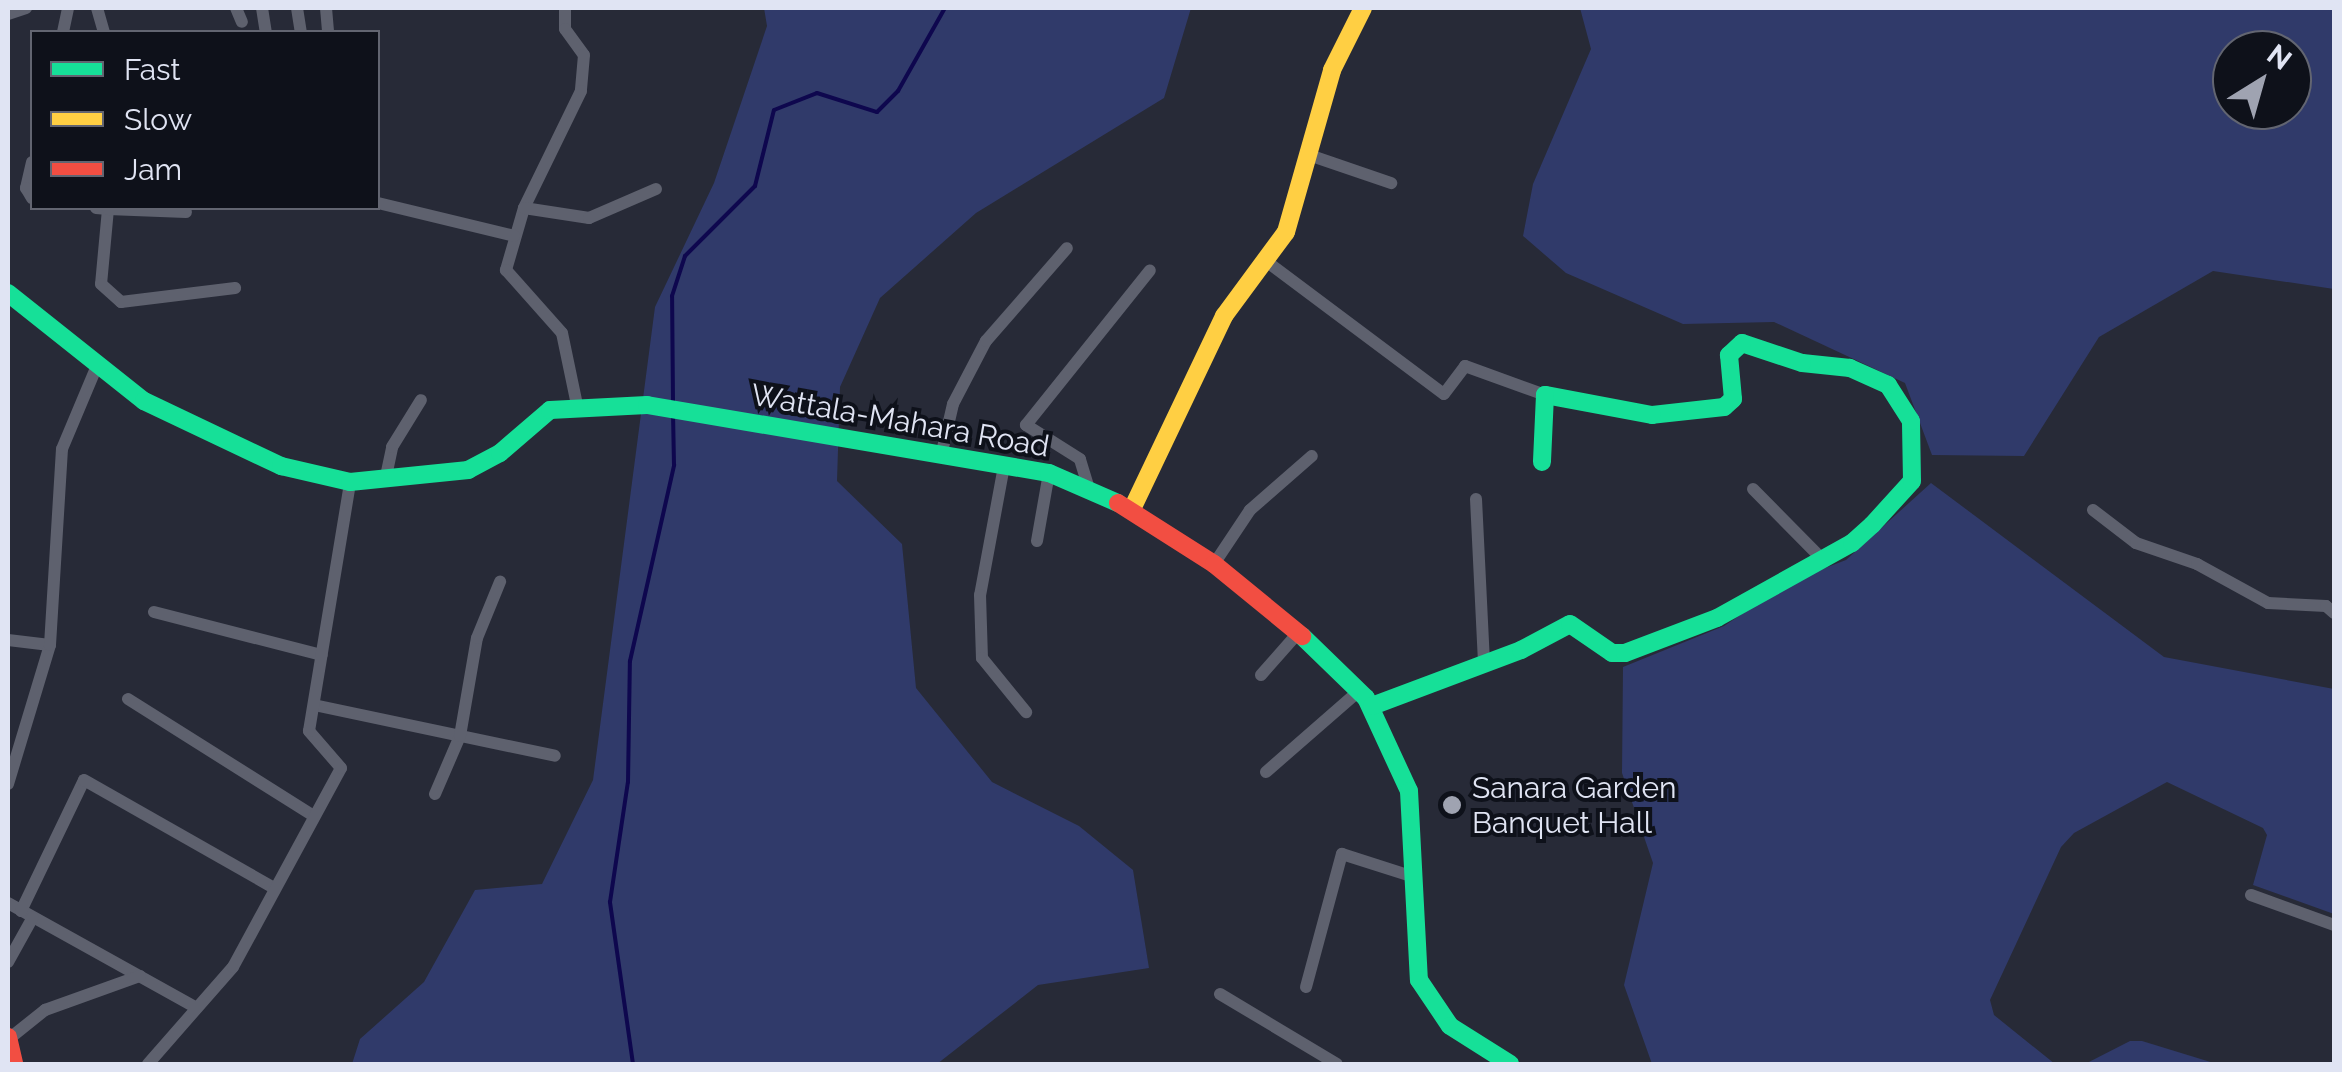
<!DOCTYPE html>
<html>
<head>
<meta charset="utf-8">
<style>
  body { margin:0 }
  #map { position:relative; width:2342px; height:1072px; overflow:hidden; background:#272a37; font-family:Raleway,sans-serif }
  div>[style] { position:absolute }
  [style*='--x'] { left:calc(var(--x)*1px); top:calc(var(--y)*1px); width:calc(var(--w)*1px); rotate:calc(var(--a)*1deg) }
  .green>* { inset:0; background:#303a6a }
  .stream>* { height:4px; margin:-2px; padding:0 2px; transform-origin:2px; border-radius:2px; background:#0e074e }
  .street>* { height:12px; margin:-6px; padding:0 6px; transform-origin:6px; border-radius:6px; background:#5e616e }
  .fast>* { height:18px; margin:-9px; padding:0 9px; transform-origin:9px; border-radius:9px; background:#16e098 }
  .slow>* { height:18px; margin:-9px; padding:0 9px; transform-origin:9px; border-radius:9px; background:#ffcf43 }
  .jam>* { height:18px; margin:-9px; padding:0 9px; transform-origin:9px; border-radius:9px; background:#f24e42 }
  .dots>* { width:28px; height:28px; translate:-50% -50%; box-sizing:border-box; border:5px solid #0e111a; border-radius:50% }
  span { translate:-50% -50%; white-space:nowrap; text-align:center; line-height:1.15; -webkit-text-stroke:8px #0e111a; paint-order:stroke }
  .street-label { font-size:30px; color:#e0e4f3 }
  .poi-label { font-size:30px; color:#e0e4f3 }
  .left { translate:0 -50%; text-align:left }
  .frame { position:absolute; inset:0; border:10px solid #e0e4f3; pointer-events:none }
  .legend { position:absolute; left:30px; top:30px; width:350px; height:180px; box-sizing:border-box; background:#0e111a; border:2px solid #626571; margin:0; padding:12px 18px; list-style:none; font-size:30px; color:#e0e4f3 }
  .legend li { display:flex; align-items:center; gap:20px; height:50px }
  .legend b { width:50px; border:2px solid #626571 }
  .north { position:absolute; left:2212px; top:30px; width:100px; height:100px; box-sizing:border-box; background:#0e111a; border:2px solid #626571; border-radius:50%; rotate:37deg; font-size:28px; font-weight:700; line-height:40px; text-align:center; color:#e0e4f3 }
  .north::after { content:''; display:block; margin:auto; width:35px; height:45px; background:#9fa3b1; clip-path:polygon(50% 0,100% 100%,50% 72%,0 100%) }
</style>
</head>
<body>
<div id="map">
  <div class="green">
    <i style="clip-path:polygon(764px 8px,1191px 8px,1164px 98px,976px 213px,880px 298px,840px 387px,837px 481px,902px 544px,916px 688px,992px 782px,1079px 826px,1133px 870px,1149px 968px,1038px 985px,937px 1064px,352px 1064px,360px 1039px,424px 982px,475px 890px,542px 884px,593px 780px,655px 307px,714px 183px,767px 26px)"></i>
    <i style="clip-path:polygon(evenodd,1580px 8px,2334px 8px,2334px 289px,2213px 271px,2099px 337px,2024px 456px,1932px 455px,1905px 383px,1774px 322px,1683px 324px,1566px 273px,1523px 236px,1533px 184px,1591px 49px,1580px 8px,2232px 50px,2292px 50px,2292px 110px,2232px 110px,2232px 50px)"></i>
    <i style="clip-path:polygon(1931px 483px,2164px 657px,2334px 689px,2334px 914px,2253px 885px,2267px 835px,2263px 828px,2167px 782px,2074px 833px,2061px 847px,1990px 1000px,1994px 1015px,2055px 1064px,1652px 1064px,1624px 985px,1653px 863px,1622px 773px,1623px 667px,1724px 626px,1791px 581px,1846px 560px)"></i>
    <i style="clip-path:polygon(2130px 1041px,2142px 1041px,2217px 1064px,2085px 1064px)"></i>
  </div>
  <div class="stream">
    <i style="--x:673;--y:401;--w:105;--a:-90.5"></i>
    <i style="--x:672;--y:296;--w:42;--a:-72"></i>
    <i style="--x:685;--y:256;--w:99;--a:-45"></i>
    <i style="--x:755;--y:186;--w:78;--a:-76"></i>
    <i style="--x:774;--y:110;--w:46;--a:-21.6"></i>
    <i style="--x:817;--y:93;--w:63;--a:17.6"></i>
    <i style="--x:877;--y:112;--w:30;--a:-45"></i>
    <i style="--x:898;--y:91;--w:95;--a:-60.5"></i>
    <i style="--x:633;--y:1064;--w:164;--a:-98.1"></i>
    <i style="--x:610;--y:902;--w:121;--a:-81.5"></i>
    <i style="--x:628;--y:782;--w:121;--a:-89.1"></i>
    <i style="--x:630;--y:661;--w:201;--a:-77.3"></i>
    <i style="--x:674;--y:465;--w:50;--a:-91.1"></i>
  </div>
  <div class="street">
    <i style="--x:97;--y:8;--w:25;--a:74"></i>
    <i style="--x:236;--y:8;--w:15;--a:67"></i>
    <i style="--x:262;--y:8;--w:24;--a:81"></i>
    <i style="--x:297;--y:8;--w:24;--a:81"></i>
    <i style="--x:326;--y:8;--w:24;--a:85"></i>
    <i style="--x:565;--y:8;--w:21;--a:90"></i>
    <i style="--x:565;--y:29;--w:32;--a:54"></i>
    <i style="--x:584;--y:55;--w:36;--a:95"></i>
    <i style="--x:581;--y:91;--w:130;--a:116"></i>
    <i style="--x:524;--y:208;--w:65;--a:106.2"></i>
    <i style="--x:506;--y:270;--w:84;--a:48.4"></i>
    <i style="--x:562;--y:333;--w:74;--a:78.2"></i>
    <i style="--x:8;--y:14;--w:19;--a:-18"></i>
    <i style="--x:63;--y:32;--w:25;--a:-78"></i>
    <i style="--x:1309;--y:155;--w:87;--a:18.9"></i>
    <i style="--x:32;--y:162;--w:27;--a:103"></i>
    <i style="--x:26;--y:188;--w:12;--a:59"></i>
    <i style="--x:378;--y:203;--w:140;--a:13.6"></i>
    <i style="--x:96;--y:208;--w:12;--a:5"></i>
    <i style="--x:108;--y:209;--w:75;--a:95.3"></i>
    <i style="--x:101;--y:284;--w:27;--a:42"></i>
    <i style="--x:121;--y:302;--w:115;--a:-7"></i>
    <i style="--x:524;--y:208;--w:66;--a:8.7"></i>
    <i style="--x:589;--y:218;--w:73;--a:-23.4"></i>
    <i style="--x:108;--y:209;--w:78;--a:2.2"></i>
    <i style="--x:1266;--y:261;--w:222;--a:36.8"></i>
    <i style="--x:1444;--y:394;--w:35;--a:-53"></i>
    <i style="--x:1465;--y:366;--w:85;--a:19.9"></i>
    <i style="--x:941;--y:456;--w:53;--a:-77"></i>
    <i style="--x:953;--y:404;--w:71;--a:-62.4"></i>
    <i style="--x:986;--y:341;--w:123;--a:-48.9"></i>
    <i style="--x:1004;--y:466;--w:131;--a:100.5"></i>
    <i style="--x:980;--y:595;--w:63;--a:88.2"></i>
    <i style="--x:982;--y:658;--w:70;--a:50.8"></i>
    <i style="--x:385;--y:481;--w:35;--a:-78"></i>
    <i style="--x:392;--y:447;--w:55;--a:-58.3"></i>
    <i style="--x:1089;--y:489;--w:31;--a:-107"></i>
    <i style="--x:1080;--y:459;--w:64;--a:-147.8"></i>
    <i style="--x:1026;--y:425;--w:198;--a:-51.3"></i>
    <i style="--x:1753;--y:489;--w:98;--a:45.4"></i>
    <i style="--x:1476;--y:499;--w:164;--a:87.2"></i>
    <i style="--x:2093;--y:510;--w:54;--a:37.5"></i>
    <i style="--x:2136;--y:543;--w:65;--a:19"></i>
    <i style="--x:2197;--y:564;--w:81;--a:28.8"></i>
    <i style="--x:2268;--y:603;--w:58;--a:3"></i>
    <i style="--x:2326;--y:606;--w:11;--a:41"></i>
    <i style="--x:1037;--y:541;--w:69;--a:-80"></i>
    <i style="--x:1214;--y:564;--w:65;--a:-56.3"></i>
    <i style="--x:1250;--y:510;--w:82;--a:-41.1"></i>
    <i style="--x:154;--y:612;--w:173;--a:14.4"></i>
    <i style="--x:8;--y:640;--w:42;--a:6.8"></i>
    <i style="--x:1261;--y:675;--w:56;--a:-48.6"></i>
    <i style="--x:128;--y:699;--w:220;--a:32.2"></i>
    <i style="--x:314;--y:705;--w:246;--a:11.9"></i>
    <i style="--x:1266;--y:772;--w:123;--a:-41.1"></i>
    <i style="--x:8;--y:784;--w:145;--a:-73.2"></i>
    <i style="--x:50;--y:645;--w:196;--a:-86.5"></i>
    <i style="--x:62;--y:449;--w:88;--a:-67.2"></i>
    <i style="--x:435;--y:794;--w:63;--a:-66.7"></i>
    <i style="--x:460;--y:736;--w:99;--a:-80.2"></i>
    <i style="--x:477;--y:638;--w:61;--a:-67.7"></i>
    <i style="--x:2251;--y:895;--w:88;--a:19.9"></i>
    <i style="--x:8;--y:903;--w:214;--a:29.1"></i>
    <i style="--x:21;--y:911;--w:145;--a:-64.3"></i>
    <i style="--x:84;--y:780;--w:216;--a:29.6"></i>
    <i style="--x:8;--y:962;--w:51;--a:-60.9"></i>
    <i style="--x:1306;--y:987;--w:138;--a:-74.9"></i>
    <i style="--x:1342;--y:854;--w:76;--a:17.7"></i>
    <i style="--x:1220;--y:994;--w:136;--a:30.9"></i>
    <i style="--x:10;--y:1038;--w:45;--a:-38.7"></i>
    <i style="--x:45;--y:1010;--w:101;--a:-19.7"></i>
    <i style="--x:148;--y:1064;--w:129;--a:-48.8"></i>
    <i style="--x:233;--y:967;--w:226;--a:-61.5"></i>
    <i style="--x:341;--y:768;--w:49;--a:-130.9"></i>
    <i style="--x:309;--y:731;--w:252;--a:-80.6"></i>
  </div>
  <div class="fast">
    <i style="--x:8;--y:293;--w:174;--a:38.5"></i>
    <i style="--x:144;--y:401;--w:152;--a:25.4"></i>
    <i style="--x:281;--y:466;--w:71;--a:13.1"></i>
    <i style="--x:350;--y:482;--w:119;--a:-5.8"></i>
    <i style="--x:468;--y:470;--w:36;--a:-28"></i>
    <i style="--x:500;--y:453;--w:66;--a:-40.7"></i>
    <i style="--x:550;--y:410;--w:97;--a:-3"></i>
    <i style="--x:647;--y:405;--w:408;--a:9.6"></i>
    <i style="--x:1049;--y:473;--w:75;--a:23.5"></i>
    <i style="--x:1302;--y:636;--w:89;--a:44.1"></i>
    <i style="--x:1366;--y:698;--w:102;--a:65.2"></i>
    <i style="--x:1409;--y:791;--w:189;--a:87"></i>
    <i style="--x:1419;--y:980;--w:55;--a:56"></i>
    <i style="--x:1450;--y:1026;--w:71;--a:32.3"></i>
    <i style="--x:1372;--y:706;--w:159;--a:-20.6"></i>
    <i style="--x:1521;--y:650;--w:55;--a:-28"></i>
    <i style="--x:1570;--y:624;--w:51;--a:34.6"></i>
    <i style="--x:1612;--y:653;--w:13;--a:0"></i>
    <i style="--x:1625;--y:653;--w:98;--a:-20.8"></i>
    <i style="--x:1717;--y:618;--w:154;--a:-29.1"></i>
    <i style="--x:1852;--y:543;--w:27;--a:-42"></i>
    <i style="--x:1872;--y:525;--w:59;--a:-47.7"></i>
    <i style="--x:1912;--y:481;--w:60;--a:-91"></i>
    <i style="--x:1911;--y:421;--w:43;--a:-122.6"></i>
    <i style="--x:1888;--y:385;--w:42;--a:-155.9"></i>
    <i style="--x:1850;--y:368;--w:48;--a:-174.1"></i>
    <i style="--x:1802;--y:363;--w:63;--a:-161.6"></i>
    <i style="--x:1742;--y:343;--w:18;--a:137"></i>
    <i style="--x:1729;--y:355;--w:44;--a:84.8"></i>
    <i style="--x:1733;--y:399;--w:12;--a:138"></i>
    <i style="--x:1724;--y:407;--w:72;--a:173.7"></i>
    <i style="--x:1652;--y:415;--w:109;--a:-169.4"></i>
    <i style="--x:1545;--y:395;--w:67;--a:92.6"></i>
  </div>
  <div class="slow">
    <i style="--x:1132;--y:509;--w:214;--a:-64.5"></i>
    <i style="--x:1224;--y:316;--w:104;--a:-53.6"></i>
    <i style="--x:1286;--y:232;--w:168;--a:-74.1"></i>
    <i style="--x:1332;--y:70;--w:69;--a:-63.4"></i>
  </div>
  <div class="jam">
    <i style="--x:1118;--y:503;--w:114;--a:32.4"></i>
    <i style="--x:1214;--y:564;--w:114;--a:39.3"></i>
    <i style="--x:8;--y:1037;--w:28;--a:77"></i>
  </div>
  <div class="dots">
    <i style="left:1452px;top:805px;background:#9fa3b1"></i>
  </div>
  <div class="street-label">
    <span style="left:900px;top:421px;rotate:10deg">Wattala-Mahara Road</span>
  </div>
  <div class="poi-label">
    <span class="left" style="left:1472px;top:805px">Sanara Garden<br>Banquet Hall</span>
  </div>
  <div class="frame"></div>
  <ul class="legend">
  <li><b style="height:12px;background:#16e098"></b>Fast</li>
  <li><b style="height:12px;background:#ffcf43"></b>Slow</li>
  <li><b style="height:12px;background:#f24e42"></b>Jam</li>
  </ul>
  <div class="north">N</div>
</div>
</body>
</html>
